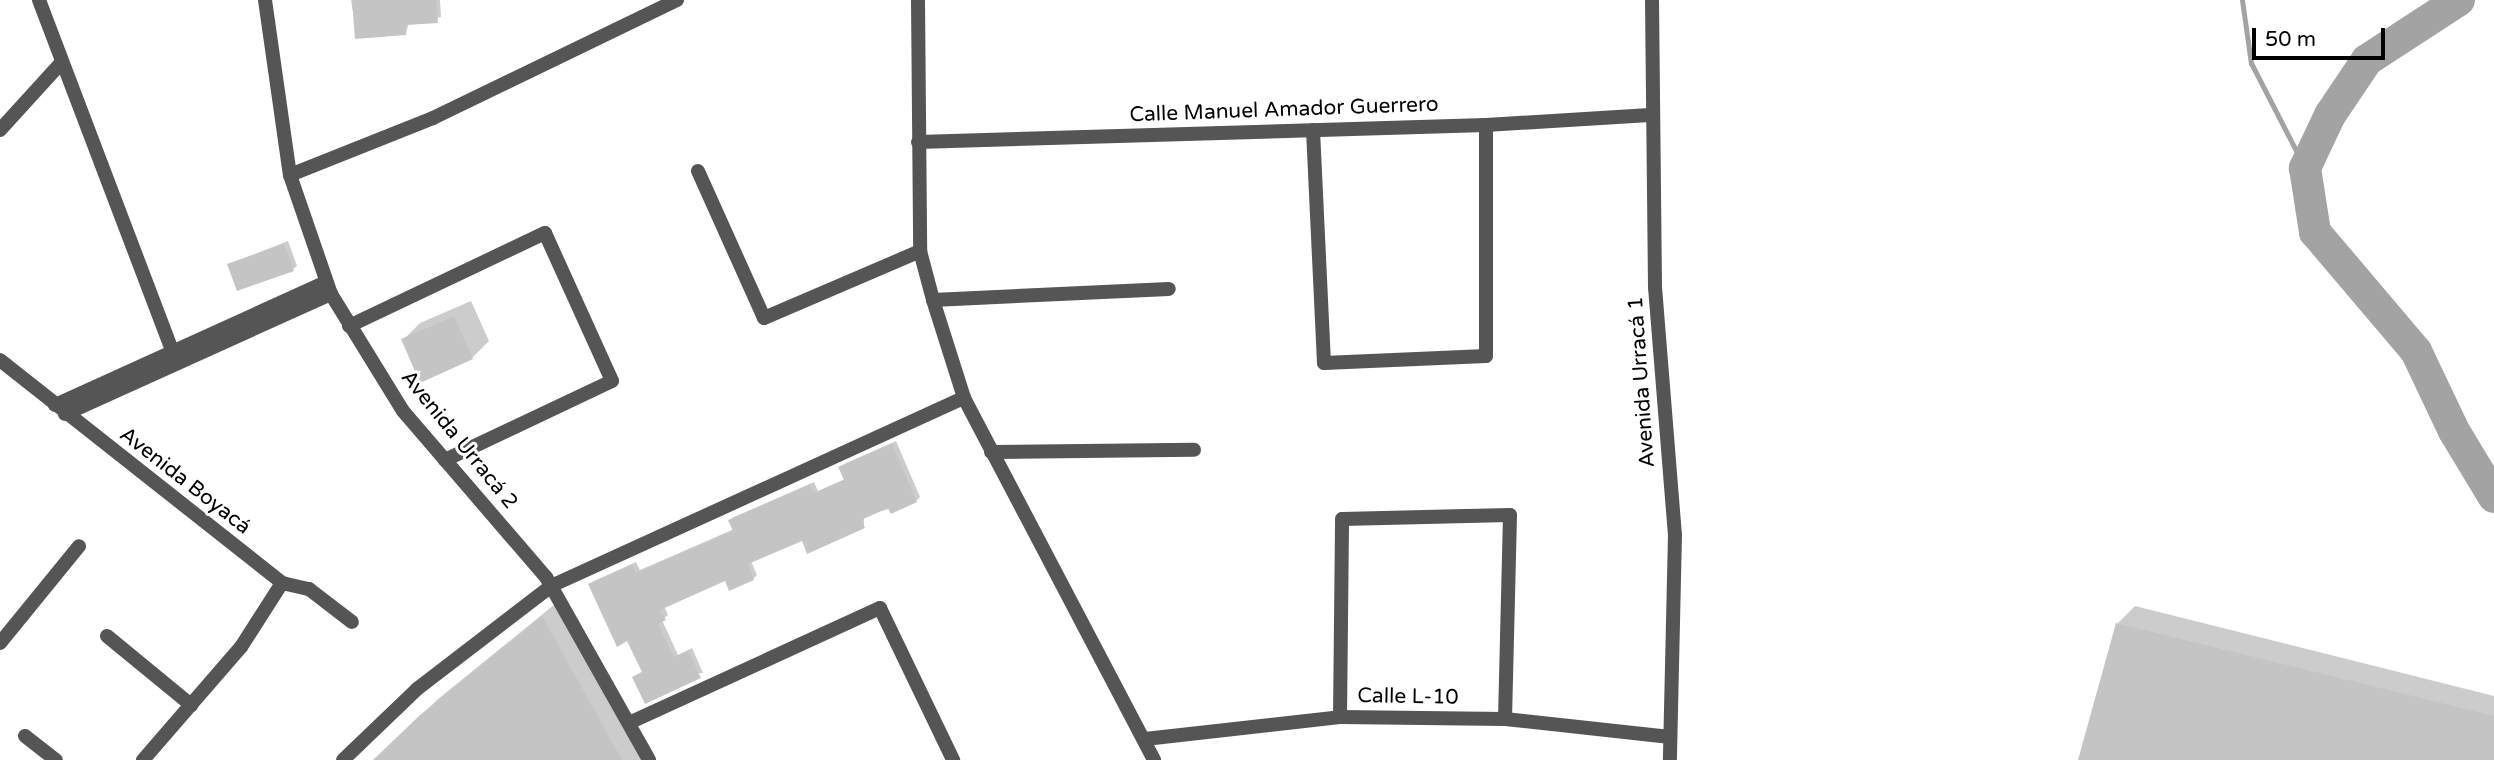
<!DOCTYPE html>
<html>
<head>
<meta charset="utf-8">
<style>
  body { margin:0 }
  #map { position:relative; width:2494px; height:760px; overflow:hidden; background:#fff; font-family:"Varela Round",sans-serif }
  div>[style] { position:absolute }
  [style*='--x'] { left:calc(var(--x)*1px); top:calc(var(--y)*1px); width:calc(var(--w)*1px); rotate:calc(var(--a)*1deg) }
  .shadow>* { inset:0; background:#0003 }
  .stream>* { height:5px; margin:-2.5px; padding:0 2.5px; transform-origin:2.5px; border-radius:2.5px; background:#a3a3a3 }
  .river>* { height:32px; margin:-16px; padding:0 16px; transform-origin:16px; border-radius:16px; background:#a3a3a3 }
  .building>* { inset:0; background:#c4c4c4 }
  .minor>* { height:14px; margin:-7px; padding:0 7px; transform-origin:7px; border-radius:7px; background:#555 }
  .tertiary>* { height:14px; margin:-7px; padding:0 7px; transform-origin:7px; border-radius:7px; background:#555 }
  span { translate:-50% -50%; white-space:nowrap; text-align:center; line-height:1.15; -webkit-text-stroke:6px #fff; paint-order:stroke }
  .street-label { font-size:21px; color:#000 }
  .scale { position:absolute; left:2252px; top:28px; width:133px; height:32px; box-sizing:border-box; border:4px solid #000; border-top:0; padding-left:9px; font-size:21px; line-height:24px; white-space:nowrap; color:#000; -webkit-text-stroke:5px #fff; paint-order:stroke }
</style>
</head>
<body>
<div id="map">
  <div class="shadow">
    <i style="clip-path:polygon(351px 0,440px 0,441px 17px,409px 23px,406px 33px,357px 37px)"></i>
    <i style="clip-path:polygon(288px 241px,297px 266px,293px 269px,229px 264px)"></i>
    <i style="clip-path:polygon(471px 301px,489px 341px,472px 358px,403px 340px,420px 323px)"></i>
    <i style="clip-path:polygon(896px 441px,920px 497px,916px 501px,864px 516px,864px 527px,802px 538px,751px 561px,757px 575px,753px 579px,726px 579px,664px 606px,668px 615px,662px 620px,678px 655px,692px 648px,703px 673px,634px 677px,643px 671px,628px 639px,590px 585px,594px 581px,636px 562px,640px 570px,734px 529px,730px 521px,734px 517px,814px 482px,818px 491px,845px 479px,840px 467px,844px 464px)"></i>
    <i style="clip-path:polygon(560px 600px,648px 760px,375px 760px,438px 699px)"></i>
    <i style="clip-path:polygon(2135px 606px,2494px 696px,2494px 760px,2080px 760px,2118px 623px)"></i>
  </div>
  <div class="stream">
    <i style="--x:2242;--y:0;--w:64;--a:81.9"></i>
    <i style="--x:2251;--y:63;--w:118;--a:62.8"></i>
  </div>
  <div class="river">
    <i style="--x:2459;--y:0;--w:110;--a:146.9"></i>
    <i style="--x:2367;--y:60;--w:66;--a:123.9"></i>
    <i style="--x:2330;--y:115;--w:59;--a:115.3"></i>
    <i style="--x:2305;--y:168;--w:65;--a:81.1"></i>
    <i style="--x:2315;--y:232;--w:156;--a:49.7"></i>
    <i style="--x:2416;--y:351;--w:89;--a:64.6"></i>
    <i style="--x:2454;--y:431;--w:77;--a:58.8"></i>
  </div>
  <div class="building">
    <i style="clip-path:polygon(352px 0,436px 0,438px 23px,406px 25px,406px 35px,355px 39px)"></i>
    <i style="clip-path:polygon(284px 244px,294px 271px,237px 291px,227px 264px)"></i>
    <i style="clip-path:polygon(454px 316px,473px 359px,420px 383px,401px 339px)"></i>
    <i style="clip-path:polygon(892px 444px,917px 502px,891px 514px,888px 508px,861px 520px,865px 528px,807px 554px,802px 541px,748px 564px,754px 580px,729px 591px,725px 581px,660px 610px,666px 620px,658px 624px,674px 657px,688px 651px,701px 678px,645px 704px,632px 677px,642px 672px,627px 641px,617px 647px,588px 584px,632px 565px,636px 573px,733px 531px,728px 520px,810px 485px,814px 493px,844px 480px,838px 467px)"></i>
    <i style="clip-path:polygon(542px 616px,622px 760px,373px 760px,419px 716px)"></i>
    <i style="clip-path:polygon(2116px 623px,2494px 716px,2494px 760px,2078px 760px)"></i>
  </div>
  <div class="minor">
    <i style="--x:39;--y:0;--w:388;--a:69.2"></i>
    <i style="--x:918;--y:0;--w:251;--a:89.5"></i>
    <i style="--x:920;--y:251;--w:51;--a:75.1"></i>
    <i style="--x:933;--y:300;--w:103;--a:72.4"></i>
    <i style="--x:964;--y:398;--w:409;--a:62.3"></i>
    <i style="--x:0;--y:130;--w:91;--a:-47.7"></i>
    <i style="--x:1313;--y:130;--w:233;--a:87.3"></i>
    <i style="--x:1324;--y:363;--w:162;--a:-2.5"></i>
    <i style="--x:1486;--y:356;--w:231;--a:-90"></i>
    <i style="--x:918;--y:142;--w:568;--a:-1.71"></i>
    <i style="--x:1486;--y:125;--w:164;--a:-3.5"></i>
    <i style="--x:698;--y:171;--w:161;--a:65.8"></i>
    <i style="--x:764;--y:318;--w:170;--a:-23.2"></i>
    <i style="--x:290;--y:175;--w:154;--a:-21.7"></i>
    <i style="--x:433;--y:118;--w:271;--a:-25.8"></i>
    <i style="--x:933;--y:300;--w:236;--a:-2.7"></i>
    <i style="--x:349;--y:326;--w:217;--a:-25.4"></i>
    <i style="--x:545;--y:233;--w:162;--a:65.6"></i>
    <i style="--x:612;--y:381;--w:185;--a:154.7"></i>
    <i style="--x:0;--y:360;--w:360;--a:38.3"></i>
    <i style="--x:282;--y:583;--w:28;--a:13"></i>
    <i style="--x:309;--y:589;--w:54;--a:37.5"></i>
    <i style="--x:55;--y:405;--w:298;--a:-24.4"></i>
    <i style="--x:65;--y:414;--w:292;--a:-24.3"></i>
    <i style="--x:991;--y:452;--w:203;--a:-0.6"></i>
    <i style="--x:107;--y:636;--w:109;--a:39.4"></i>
    <i style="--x:0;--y:643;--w:125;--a:-50.8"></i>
    <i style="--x:1340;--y:717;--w:198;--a:-89.4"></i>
    <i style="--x:1342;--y:519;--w:168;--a:-1.4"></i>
    <i style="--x:1510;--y:515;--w:204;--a:91.4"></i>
    <i style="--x:631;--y:722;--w:274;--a:-24.6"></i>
    <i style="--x:880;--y:608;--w:169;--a:64.3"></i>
    <i style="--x:25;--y:736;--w:39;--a:38"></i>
    <i style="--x:1145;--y:739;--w:196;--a:-6.4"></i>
    <i style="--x:1340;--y:717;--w:165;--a:0.7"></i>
    <i style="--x:1505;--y:719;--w:166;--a:6.2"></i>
    <i style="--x:143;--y:760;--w:150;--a:-49.1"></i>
    <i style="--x:241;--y:647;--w:76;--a:-57.4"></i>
    <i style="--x:343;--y:760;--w:103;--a:-43.8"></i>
    <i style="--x:417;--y:689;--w:169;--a:-37.5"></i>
    <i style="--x:551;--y:586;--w:454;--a:-24.5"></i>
  </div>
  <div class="tertiary">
    <i style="--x:265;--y:0;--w:177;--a:81.9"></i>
    <i style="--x:290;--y:175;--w:126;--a:71"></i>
    <i style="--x:331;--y:294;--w:137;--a:58.4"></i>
    <i style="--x:403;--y:411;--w:219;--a:49.3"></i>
    <i style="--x:546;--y:577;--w:210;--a:60.6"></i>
    <i style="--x:1652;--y:0;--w:287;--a:89.4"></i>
    <i style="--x:1655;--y:287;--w:248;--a:85.4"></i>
    <i style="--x:1675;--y:534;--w:226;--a:91.3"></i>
  </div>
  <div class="street-label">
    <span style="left:1284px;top:110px;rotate:-2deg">Calle Manuel Amador Guerrero</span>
    <span style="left:1642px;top:382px;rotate:-94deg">Avenida Urracá 1</span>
    <span style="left:459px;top:440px;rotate:51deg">Avenida Urracá 2</span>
    <span style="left:185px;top:481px;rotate:38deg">Avenida Boyacá</span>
    <span style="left:1408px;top:697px;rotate:1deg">Calle L-10</span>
  </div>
  <div class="scale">50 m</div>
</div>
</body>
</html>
